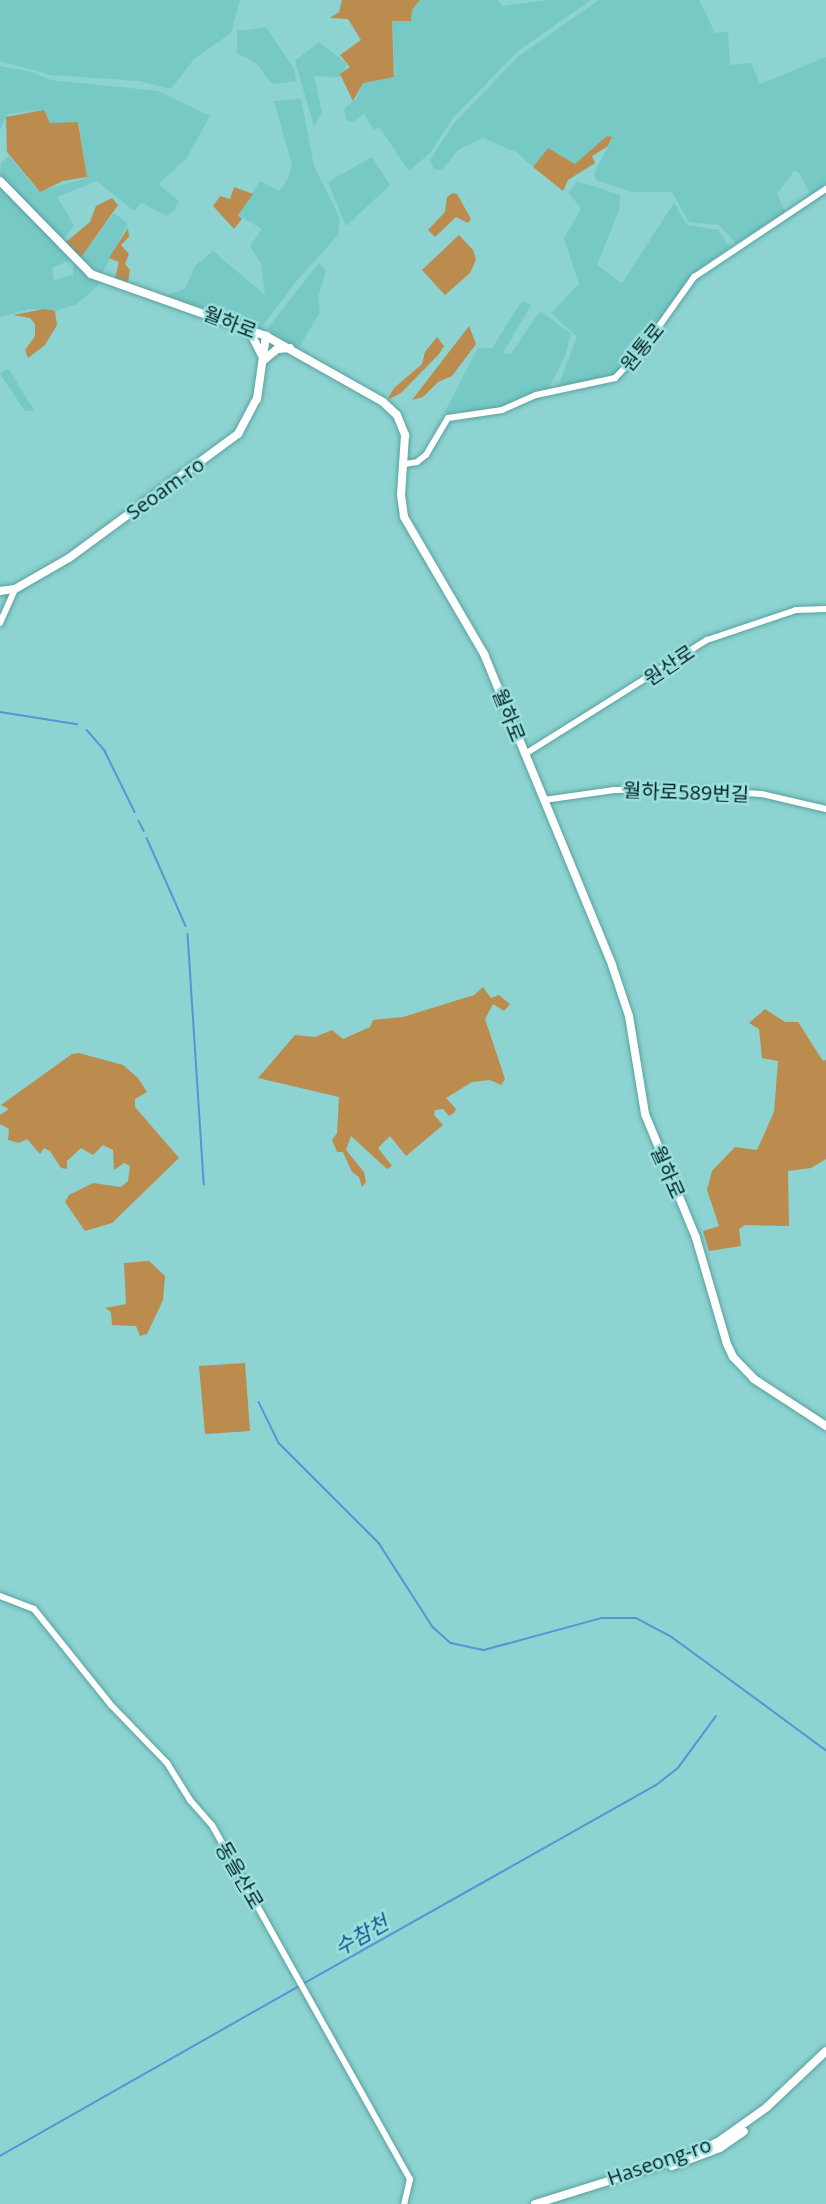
<!DOCTYPE html>
<html>
<head>
<meta charset="utf-8">
<style>
  body { margin:0 }
  #map { position:relative; width:826px; height:2204px; overflow:hidden; background:#8cd3d1; font-family:"Open Sans","Noto Sans KR",sans-serif }
  div>[style] { position:absolute }
  [style*='--x'] { left:calc(var(--x)*1px); top:calc(var(--y)*1px); width:calc(var(--w)*1px); rotate:calc(var(--a)*1deg) }
  .built>* { inset:0; background:#77c9c6 }
  .green>* { inset:0; background:#bb8c4d }
  .stream>* { height:1.5px; margin:-0.75px; padding:0 0.75px; transform-origin:0.75px; border-radius:0.75px; background:#5993d6 }
  .roads { filter:drop-shadow(0 0 2px #5aa19e) drop-shadow(0 0 2px #5aa19e) }
  .minor>* { height:6px; margin:-3px; padding:0 3px; transform-origin:3px; border-radius:3px; background:#fff }
  .tertiary>* { height:8px; margin:-4px; padding:0 4px; transform-origin:4px; border-radius:4px; background:#fff }
  span { translate:-50% -50%; white-space:nowrap; text-align:center; line-height:1.15; -webkit-text-stroke:5px #99e0de; paint-order:stroke }
  .street-label { font-size:20px; color:#032120 }
  .water-label { font-size:21px; color:#15518f; font-style:italic }
</style>
</head>
<body>
<div id="map">
  <div class="built">
    <i style="clip-path:polygon(0 0,240px 0,231px 33px,194px 59px,171px 89px,139px 81px,51px 75px,0 61px)"></i>
    <i style="clip-path:polygon(420px 0,497px 0,503px 6px,550px 0,591px 0,518px 51px,453px 118px,430px 153px,409px 171px,379px 127px,374px 130px,364px 114px,352px 122px,346px 120px,344px 109px,357px 98px,363px 83px,395px 75px,392px 20px,411px 20px,412px 10px)"></i>
    <i style="clip-path:polygon(599px 0,699px 0,715px 33px,728px 32px,730px 65px,751px 63px,760px 84px,826px 57px,826px 186px,811px 195px,799px 173px,794px 171px,777px 194px,786px 213px,736px 243px,719px 225px,689px 222px,672px 192px,632px 192px,596px 180px,594px 173px,612px 139px,575px 164px,548px 148px,533px 167px,516px 152px,483px 138px,458px 150px,442px 170px,434px 169px,430px 160px,454px 123px,519px 56px)"></i>
    <i style="clip-path:polygon(266px 27px,294px 69px,296px 81px,272px 84px,256px 63px,237px 53px,237px 31px)"></i>
    <i style="clip-path:polygon(319px 42px,347px 64px,340px 77px,314px 76px,322px 113px,314px 126px,295px 61px)"></i>
    <i style="clip-path:polygon(0 66px,32px 72px,50px 80px,158px 91px,210px 116px,186px 159px,158px 184px,179px 201px,175px 209px,167px 216px,142px 203px,134px 211px,97px 181px,57px 197px,74px 225px,65px 237px,57px 237px,0 177px,1px 163px,9px 156px,38px 191px,84px 179px,87px 177px,79px 124px,50px 123px,42px 110px,8px 114px,0 129px)"></i>
    <i style="clip-path:polygon(301px 99px,314px 166px,340px 219px,338px 235px,297px 280px,261px 328px,166px 295px,185px 289px,195px 266px,213px 251px,265px 295px,261px 264px,250px 246px,262px 229px,238px 215px,260px 181px,279px 191px,288px 179px,292px 165px,274px 101px)"></i>
    <i style="clip-path:polygon(372px 157px,390px 185px,346px 226px,328px 182px)"></i>
    <i style="clip-path:polygon(577px 181px,620px 195px,619px 210px,597px 265px,622px 283px,674px 203px,687px 225px,718px 230px,730px 247px,700px 269px,616px 375px,557px 389px,577px 337px,551px 313px,579px 284px,564px 238px,581px 209px,569px 193px)"></i>
    <i style="clip-path:polygon(0 185px,70px 260px,52px 268px,54px 280px,73px 275px,74px 264px,101px 283px,77px 304px,55px 311px,30px 309px,0 317px)"></i>
    <i style="clip-path:polygon(114px 213px,128px 224px,102px 274px,80px 259px)"></i>
    <i style="clip-path:polygon(319px 263px,326px 271px,318px 297px,320px 312px,298px 349px,267px 329px)"></i>
    <i style="clip-path:polygon(522px 301px,531px 305px,503px 353px,511px 354px,540px 311px,571px 334px,565px 356px,548px 389px,502px 408px,444px 413px,478px 348px,492px 348px)"></i>
    <i style="clip-path:polygon(6px 369px,9px 370px,34px 410px,25px 411px,0 374px)"></i>
  </div>
  <div class="green">
    <i style="clip-path:polygon(342px 0,420px 0,412px 10px,411px 21px,392px 21px,394px 77px,363px 83px,353px 101px,340px 74px,350px 67px,340px 55px,361px 40px,348px 19px,330px 18px,339px 12px)"></i>
    <i style="clip-path:polygon(44px 110px,50px 123px,78px 122px,87px 177px,63px 181px,40px 192px,7px 152px,6px 117px)"></i>
    <i style="clip-path:polygon(607px 136px,612px 137px,608px 146px,592px 156px,595px 163px,568px 180px,563px 191px,533px 167px,548px 148px,575px 164px)"></i>
    <i style="clip-path:polygon(234px 187px,253px 194px,238px 215px,242px 219px,234px 229px,213px 206px,220px 196px,230px 199px)"></i>
    <i style="clip-path:polygon(453px 193px,457px 194px,471px 219px,468px 223px,456px 217px,435px 237px,428px 230px,445px 212px,447px 197px)"></i>
    <i style="clip-path:polygon(112px 198px,118px 205px,80px 259px,66px 242px,90px 222px,96px 206px)"></i>
    <i style="clip-path:polygon(128px 228px,129px 237px,121px 245px,129px 254px,125px 264px,130px 270px,128px 282px,115px 278px,119px 262px,109px 258px)"></i>
    <i style="clip-path:polygon(459px 235px,473px 250px,476px 260px,470px 273px,445px 295px,422px 270px)"></i>
    <i style="clip-path:polygon(45px 309px,55px 311px,57px 325px,45px 345px,28px 358px,25px 350px,35px 336px,35px 324px,30px 318px,13px 315px)"></i>
    <i style="clip-path:polygon(469px 326px,476px 344px,452px 376px,438px 382px,423px 397px,412px 400px)"></i>
    <i style="clip-path:polygon(437px 337px,444px 346px,439px 354px,401px 393px,387px 400px,394px 388px,422px 364px,425px 352px)"></i>
    <i style="clip-path:polygon(483px 987px,491px 998px,499px 995px,510px 1004px,504px 1011px,493px 1004px,485px 1019px,505px 1079px,501px 1085px,490px 1080px,472px 1082px,446px 1098px,456px 1109px,454px 1113px,449px 1116px,443px 1109px,435px 1110px,434px 1115px,443px 1125px,406px 1156px,390px 1136px,378px 1148px,392px 1166px,387px 1169px,351px 1136px,346px 1150px,364px 1172px,366px 1182px,362px 1187px,359px 1177px,352px 1172px,343px 1152px,337px 1152px,332px 1140px,337px 1133px,339px 1097px,258px 1078px,295px 1035px,315px 1037px,332px 1030px,343px 1039px,370px 1027px,373px 1020px,403px 1017px,474px 995px)"></i>
    <i style="clip-path:polygon(765px 1009px,785px 1022px,798px 1022px,823px 1061px,826px 1060px,826px 1159px,811px 1168px,788px 1171px,789px 1226px,745px 1225px,739px 1229px,741px 1246px,709px 1251px,703px 1231px,719px 1226px,707px 1190px,712px 1171px,735px 1147px,757px 1150px,774px 1112px,778px 1061px,762px 1058px,759px 1029px,749px 1023px)"></i>
    <i style="clip-path:polygon(79px 1053px,123px 1065px,138px 1078px,147px 1092px,135px 1099px,135px 1107px,179px 1158px,112px 1223px,85px 1231px,65px 1202px,69px 1195px,93px 1183px,121px 1187px,128px 1181px,130px 1166px,124px 1163px,114px 1170px,113px 1150px,103px 1145px,93px 1155px,81px 1148px,67px 1161px,67px 1169px,61px 1168px,50px 1151px,44px 1148px,40px 1154px,27px 1139px,19px 1143px,8px 1140px,9px 1129px,0 1124px,0 1115px,9px 1109px,1px 1105px,72px 1054px)"></i>
    <i style="clip-path:polygon(149px 1261px,165px 1276px,163px 1300px,147px 1334px,140px 1336px,136px 1326px,112px 1325px,111px 1312px,105px 1308px,126px 1304px,124px 1263px)"></i>
    <i style="clip-path:polygon(245px 1363px,250px 1431px,205px 1434px,199px 1366px)"></i>
  </div>
  <div class="stream">
    <i style="--x:0;--y:712;--w:78;--a:8.9"></i>
    <i style="--x:87;--y:730;--w:28;--a:49"></i>
    <i style="--x:105;--y:751;--w:68;--a:63.8"></i>
    <i style="--x:139;--y:821;--w:11;--a:63"></i>
    <i style="--x:147;--y:838;--w:96;--a:66.1"></i>
    <i style="--x:188;--y:934;--w:251;--a:86.3"></i>
    <i style="--x:259;--y:1402;--w:46;--a:64"></i>
    <i style="--x:279;--y:1443;--w:141;--a:45"></i>
    <i style="--x:379;--y:1543;--w:100;--a:57.3"></i>
    <i style="--x:433;--y:1627;--w:24;--a:42"></i>
    <i style="--x:451;--y:1643;--w:34;--a:12"></i>
    <i style="--x:484;--y:1650;--w:122;--a:-15.2"></i>
    <i style="--x:602;--y:1618;--w:34;--a:0"></i>
    <i style="--x:636;--y:1618;--w:41;--a:27.8"></i>
    <i style="--x:672;--y:1637;--w:191;--a:36.3"></i>
    <i style="--x:303;--y:1984;--w:404;--a:-29.4"></i>
    <i style="--x:655;--y:1786;--w:29;--a:-38"></i>
    <i style="--x:678;--y:1768;--w:64;--a:-53.8"></i>
    <i style="--x:0;--y:2156;--w:344;--a:-29.6"></i>
  </div>
  <div class="roads">
    <div class="minor">
      <i style="--x:405;--y:464;--w:12;--a:-9"></i>
      <i style="--x:417;--y:462;--w:11;--a:-38"></i>
      <i style="--x:426;--y:455;--w:43;--a:-59.3"></i>
      <i style="--x:448;--y:418;--w:55;--a:-8.4"></i>
      <i style="--x:502;--y:410;--w:37;--a:-24"></i>
      <i style="--x:536;--y:395;--w:81;--a:-12.1"></i>
      <i style="--x:615;--y:378;--w:39;--a:-46"></i>
      <i style="--x:642;--y:350;--w:90;--a:-54.5"></i>
      <i style="--x:694;--y:277;--w:159;--a:-33.7"></i>
      <i style="--x:0;--y:623;--w:37;--a:-66"></i>
      <i style="--x:525;--y:754;--w:215;--a:-32.1"></i>
      <i style="--x:707;--y:640;--w:94;--a:-18.6"></i>
      <i style="--x:796;--y:610;--w:30;--a:-2"></i>
      <i style="--x:544;--y:800;--w:71;--a:-8.1"></i>
      <i style="--x:614;--y:790;--w:57;--a:-1"></i>
      <i style="--x:671;--y:789;--w:91;--a:3.1"></i>
      <i style="--x:762;--y:794;--w:66;--a:13.2"></i>
      <i style="--x:0;--y:1596;--w:36;--a:21"></i>
      <i style="--x:34;--y:1609;--w:123;--a:51.3"></i>
      <i style="--x:111;--y:1705;--w:81;--a:46"></i>
      <i style="--x:167;--y:1763;--w:44;--a:58.1"></i>
      <i style="--x:190;--y:1800;--w:33;--a:49"></i>
      <i style="--x:212;--y:1825;--w:406;--a:60.8"></i>
      <i style="--x:410;--y:2179;--w:26;--a:103"></i>
    </div>
    <div class="tertiary">
      <i style="--x:0;--y:181;--w:130;--a:45.6"></i>
      <i style="--x:91;--y:274;--w:186;--a:19.5"></i>
      <i style="--x:266;--y:336;--w:134;--a:29.4"></i>
      <i style="--x:383;--y:402;--w:19;--a:43"></i>
      <i style="--x:397;--y:415;--w:22;--a:68"></i>
      <i style="--x:405;--y:435;--w:60;--a:93.8"></i>
      <i style="--x:401;--y:495;--w:22;--a:82"></i>
      <i style="--x:404;--y:517;--w:159;--a:59.7"></i>
      <i style="--x:484;--y:654;--w:336;--a:67.6"></i>
      <i style="--x:612;--y:965;--w:54;--a:71.6"></i>
      <i style="--x:629;--y:1016;--w:99;--a:80.7"></i>
      <i style="--x:645;--y:1114;--w:134;--a:67.6"></i>
      <i style="--x:696;--y:1238;--w:110;--a:73.7"></i>
      <i style="--x:727;--y:1344;--w:14;--a:65"></i>
      <i style="--x:733;--y:1357;--w:30;--a:46"></i>
      <i style="--x:754;--y:1379;--w:86;--a:33.1"></i>
      <i style="--x:249;--y:330;--w:29;--a:63"></i>
      <i style="--x:264;--y:360;--w:17;--a:-40"></i>
      <i style="--x:277;--y:349;--w:13;--a:-4"></i>
      <i style="--x:0;--y:591;--w:15;--a:-8"></i>
      <i style="--x:15;--y:589;--w:62;--a:-29.9"></i>
      <i style="--x:69;--y:558;--w:210;--a:-36.3"></i>
      <i style="--x:238;--y:434;--w:40;--a:-62"></i>
      <i style="--x:257;--y:399;--w:64;--a:-81.9"></i>
      <i style="--x:672;--y:2166;--w:51;--a:-20.6"></i>
      <i style="--x:720;--y:2148;--w:29;--a:-35"></i>
      <i style="--x:535;--y:2204;--w:164;--a:-17.4"></i>
      <i style="--x:691;--y:2155;--w:30;--a:-26"></i>
      <i style="--x:718;--y:2142;--w:60;--a:-35.5"></i>
      <i style="--x:767;--y:2107;--w:81;--a:-43.5"></i>
    </div>
  </div>
  <div class="street-label">
    <span style="left:230px;top:322px;rotate:21deg">월하로</span>
    <span style="left:642px;top:347px;rotate:-51deg">원통로</span>
    <span style="left:165px;top:488px;rotate:-36deg">Seoam-ro</span>
    <span style="left:669px;top:665px;rotate:-34deg">원산로</span>
    <span style="left:509px;top:715px;rotate:68deg">월하로</span>
    <span style="left:686px;top:792px;rotate:2deg">월하로589번길</span>
    <span style="left:668px;top:1172px;rotate:66deg">월하로</span>
    <span style="left:240px;top:1875px;rotate:60deg">동을산로</span>
    <span style="left:659px;top:2161px;rotate:-19deg">Haseong-ro</span>
  </div>
  <div class="water-label">
    <span style="left:361px;top:1935px;rotate:-30deg">수참천</span>
  </div>
</div>
</body>
</html>
